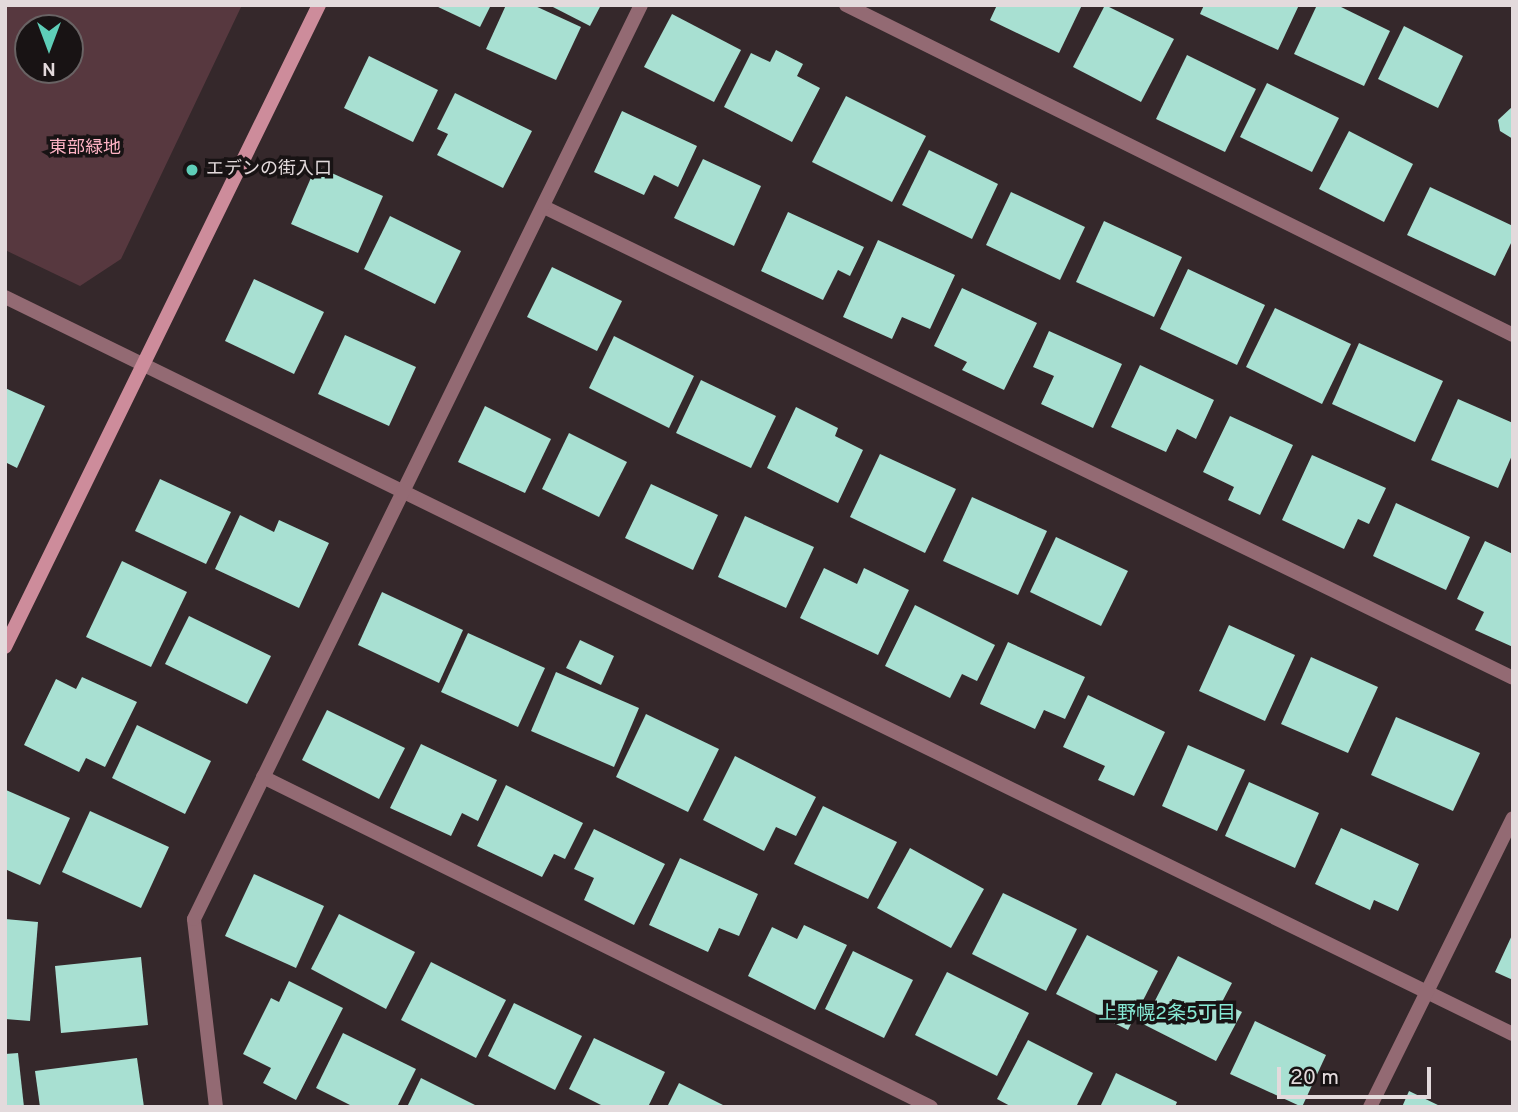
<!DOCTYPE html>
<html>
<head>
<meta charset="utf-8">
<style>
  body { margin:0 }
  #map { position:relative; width:1518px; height:1112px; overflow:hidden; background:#35282b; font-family:Overpass,"Noto Sans JP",sans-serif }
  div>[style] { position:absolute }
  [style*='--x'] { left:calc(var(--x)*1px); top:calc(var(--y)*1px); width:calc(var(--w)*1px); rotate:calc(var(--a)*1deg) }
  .green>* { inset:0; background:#57383f }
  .building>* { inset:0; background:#a8e0d2 }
  .street>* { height:14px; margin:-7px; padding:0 7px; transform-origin:7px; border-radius:7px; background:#936a73 }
  .secondary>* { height:14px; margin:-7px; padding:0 7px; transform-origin:7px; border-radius:7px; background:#cd8c9b }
  .dots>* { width:19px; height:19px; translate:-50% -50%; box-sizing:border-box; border:4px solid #181314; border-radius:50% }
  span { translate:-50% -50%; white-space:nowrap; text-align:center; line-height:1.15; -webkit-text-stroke:7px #181314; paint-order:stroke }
  .park-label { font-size:18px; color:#feb3c4 }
  .poi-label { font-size:18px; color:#e3dadc }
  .left { translate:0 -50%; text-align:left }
  .neighbourhood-label { font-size:19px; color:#86ead5 }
  .frame { position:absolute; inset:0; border:7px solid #e3dadc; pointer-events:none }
  .north { position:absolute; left:14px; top:14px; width:70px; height:70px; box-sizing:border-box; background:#181314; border:2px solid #696364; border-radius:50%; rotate:180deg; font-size:19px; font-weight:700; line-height:28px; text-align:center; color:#e3dadc }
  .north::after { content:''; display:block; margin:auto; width:24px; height:32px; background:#5eceb8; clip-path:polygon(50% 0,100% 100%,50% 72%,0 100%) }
  .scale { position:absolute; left:1277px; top:1067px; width:154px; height:32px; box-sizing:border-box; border:4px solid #e3dadc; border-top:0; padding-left:9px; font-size:21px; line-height:24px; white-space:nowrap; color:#e3dadc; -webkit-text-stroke:5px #181314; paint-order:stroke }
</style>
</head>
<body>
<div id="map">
  <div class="green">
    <i style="clip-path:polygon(evenodd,5px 5px,242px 5px,121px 259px,80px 286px,5px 250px,5px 5px,28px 28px,70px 28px,70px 70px,28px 70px,28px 28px)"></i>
  </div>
  <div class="building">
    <i style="clip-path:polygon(434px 5px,491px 5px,480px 27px)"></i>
    <i style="clip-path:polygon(506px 5px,533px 5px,581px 27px,556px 80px,486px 49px)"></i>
    <i style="clip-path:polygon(549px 5px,601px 5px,590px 26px)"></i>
    <i style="clip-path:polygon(997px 5px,1082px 5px,1059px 53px,990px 20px)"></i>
    <i style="clip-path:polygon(1105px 5px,1174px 39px,1141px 102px,1073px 67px)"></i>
    <i style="clip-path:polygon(1204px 5px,1299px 5px,1278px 50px,1200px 14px)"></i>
    <i style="clip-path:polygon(1317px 5px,1337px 5px,1390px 31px,1364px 86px,1294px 54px)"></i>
    <i style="clip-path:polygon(672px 14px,741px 50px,714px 102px,644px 67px)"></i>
    <i style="clip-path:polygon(1404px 26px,1463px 56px,1438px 108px,1378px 79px)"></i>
    <i style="clip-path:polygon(776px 50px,803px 64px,797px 76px,820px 88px,792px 142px,724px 107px,751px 53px,770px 62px)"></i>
    <i style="clip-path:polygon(1187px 55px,1256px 89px,1225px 152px,1156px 119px)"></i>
    <i style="clip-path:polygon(369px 56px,438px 90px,413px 142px,344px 108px)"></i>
    <i style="clip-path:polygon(1267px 83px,1339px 118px,1312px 172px,1240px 137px)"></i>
    <i style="clip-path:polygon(455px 93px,532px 131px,503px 188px,437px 155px,448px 134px,437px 129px)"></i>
    <i style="clip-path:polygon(846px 96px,926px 136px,892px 202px,812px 162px)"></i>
    <i style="clip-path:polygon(1513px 106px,1513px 139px,1500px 131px,1498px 120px)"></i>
    <i style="clip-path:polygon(622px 111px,697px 146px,678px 187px,654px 175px,644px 195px,594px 172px)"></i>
    <i style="clip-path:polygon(1349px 131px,1413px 164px,1384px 222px,1319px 189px)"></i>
    <i style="clip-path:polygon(929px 150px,998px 184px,972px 239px,902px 205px)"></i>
    <i style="clip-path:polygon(703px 159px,761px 186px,734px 246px,674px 218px)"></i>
    <i style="clip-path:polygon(316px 166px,383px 196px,358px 253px,291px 224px)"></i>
    <i style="clip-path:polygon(1430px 187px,1513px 226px,1513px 239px,1495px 276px,1407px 235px)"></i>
    <i style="clip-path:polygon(1011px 192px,1085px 227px,1060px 280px,986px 245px)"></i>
    <i style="clip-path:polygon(788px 212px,864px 247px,850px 276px,838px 270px,823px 300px,761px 271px)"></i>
    <i style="clip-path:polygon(390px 216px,461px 251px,435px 304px,364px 269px)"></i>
    <i style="clip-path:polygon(1104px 221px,1182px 257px,1154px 317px,1076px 282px)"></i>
    <i style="clip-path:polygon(878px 240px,955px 275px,930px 329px,902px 317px,892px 339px,843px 317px)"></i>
    <i style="clip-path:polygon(552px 267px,622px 301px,597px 351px,527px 317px)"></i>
    <i style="clip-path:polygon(1188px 269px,1265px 305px,1237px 365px,1160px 329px)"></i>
    <i style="clip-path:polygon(254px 279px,324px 312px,294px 374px,225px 341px)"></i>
    <i style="clip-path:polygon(962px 288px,1037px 323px,1004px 390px,962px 370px,967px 362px,934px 346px)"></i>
    <i style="clip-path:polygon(1275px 308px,1351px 344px,1322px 404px,1246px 367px)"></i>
    <i style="clip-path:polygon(1049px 331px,1122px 364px,1093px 428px,1041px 404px,1054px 376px,1033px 367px)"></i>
    <i style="clip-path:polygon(345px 335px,416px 367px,389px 426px,318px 394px)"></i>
    <i style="clip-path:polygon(614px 336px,694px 376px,669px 428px,589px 388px)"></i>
    <i style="clip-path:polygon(1359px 343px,1443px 381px,1415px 442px,1332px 404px)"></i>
    <i style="clip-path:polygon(1140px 365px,1214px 400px,1196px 439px,1177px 429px,1166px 452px,1111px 427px)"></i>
    <i style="clip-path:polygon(701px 380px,776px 416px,751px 468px,676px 433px)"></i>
    <i style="clip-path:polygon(5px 388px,45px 406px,17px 468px,5px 462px)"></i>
    <i style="clip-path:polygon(1458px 399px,1513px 423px,1513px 453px,1498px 488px,1431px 460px)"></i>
    <i style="clip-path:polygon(485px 406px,551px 439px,525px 493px,458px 462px)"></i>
    <i style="clip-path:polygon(796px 407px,838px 428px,835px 436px,863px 450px,838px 503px,767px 468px)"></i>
    <i style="clip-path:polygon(1230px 416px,1293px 445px,1260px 515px,1228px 500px,1234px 487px,1203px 472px)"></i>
    <i style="clip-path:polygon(569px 433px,627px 462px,599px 517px,542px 489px)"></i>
    <i style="clip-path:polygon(880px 454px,956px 489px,925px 553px,850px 517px)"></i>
    <i style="clip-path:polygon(1312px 455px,1386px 488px,1369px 524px,1358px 519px,1344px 549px,1282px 520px)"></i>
    <i style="clip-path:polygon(160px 479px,231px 512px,206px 564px,135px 531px)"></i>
    <i style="clip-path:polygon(651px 484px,718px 515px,693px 570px,625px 538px)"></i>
    <i style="clip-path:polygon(972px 497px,1047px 531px,1018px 595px,943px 561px)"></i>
    <i style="clip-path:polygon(1396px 503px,1470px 537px,1446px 590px,1373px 556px)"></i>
    <i style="clip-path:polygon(240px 515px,274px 532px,279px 520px,329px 543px,299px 608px,215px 569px)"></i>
    <i style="clip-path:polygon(745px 516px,814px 547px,786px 608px,718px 577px)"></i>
    <i style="clip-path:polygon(1056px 537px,1128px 571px,1101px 626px,1030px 592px)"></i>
    <i style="clip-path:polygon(1485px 541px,1513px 554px,1513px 647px,1475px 630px,1484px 612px,1457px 599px)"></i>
    <i style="clip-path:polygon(122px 561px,187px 592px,151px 667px,86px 637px)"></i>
    <i style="clip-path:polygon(824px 568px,857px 584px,864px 568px,909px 590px,878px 655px,800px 618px)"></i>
    <i style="clip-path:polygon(382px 592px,463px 630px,439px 683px,358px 645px)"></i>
    <i style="clip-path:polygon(915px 605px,995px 645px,977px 681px,962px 674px,950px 698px,885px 666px)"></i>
    <i style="clip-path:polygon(189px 616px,271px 656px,247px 704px,165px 664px)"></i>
    <i style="clip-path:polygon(1229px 625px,1295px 655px,1265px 721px,1199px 691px)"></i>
    <i style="clip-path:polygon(468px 633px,545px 668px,518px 727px,441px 692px)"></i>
    <i style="clip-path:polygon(580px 640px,614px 656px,601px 685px,566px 668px)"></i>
    <i style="clip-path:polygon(1008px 642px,1085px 677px,1065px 719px,1044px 710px,1035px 729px,980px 704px)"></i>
    <i style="clip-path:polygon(1311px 657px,1378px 687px,1348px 753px,1281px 724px)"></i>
    <i style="clip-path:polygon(556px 672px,639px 708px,614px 767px,531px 731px)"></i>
    <i style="clip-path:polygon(82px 677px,137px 702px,105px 767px,86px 758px,79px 772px,24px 745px,56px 679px,76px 689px)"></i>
    <i style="clip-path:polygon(1088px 695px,1165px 732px,1134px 796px,1098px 780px,1105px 766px,1063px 747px)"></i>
    <i style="clip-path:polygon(327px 710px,405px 748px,379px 799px,302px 760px)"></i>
    <i style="clip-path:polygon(646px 714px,719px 749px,688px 812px,616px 777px)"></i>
    <i style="clip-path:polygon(1396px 717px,1480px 753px,1453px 811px,1371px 775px)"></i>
    <i style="clip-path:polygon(137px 725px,211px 761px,185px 814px,112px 778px)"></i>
    <i style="clip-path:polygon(421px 744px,497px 780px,478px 821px,462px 813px,451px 836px,390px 808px)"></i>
    <i style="clip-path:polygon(1188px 745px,1245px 770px,1217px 831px,1162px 806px)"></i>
    <i style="clip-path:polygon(735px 756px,816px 797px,796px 836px,776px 827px,764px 851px,703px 820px)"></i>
    <i style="clip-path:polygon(1249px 782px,1319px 813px,1295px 868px,1225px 836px)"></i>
    <i style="clip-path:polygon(506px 785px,583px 823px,565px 859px,554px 854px,542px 877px,477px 846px)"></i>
    <i style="clip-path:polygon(6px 790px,70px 818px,40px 885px,5px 869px)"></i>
    <i style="clip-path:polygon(823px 806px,897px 842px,868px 899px,794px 864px)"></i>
    <i style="clip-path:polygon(90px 811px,169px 847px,141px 908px,62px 872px)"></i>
    <i style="clip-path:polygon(1341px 828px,1419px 864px,1398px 911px,1374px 900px,1370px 910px,1315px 884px)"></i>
    <i style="clip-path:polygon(594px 829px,665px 864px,634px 925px,584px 900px,594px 878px,574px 869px)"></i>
    <i style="clip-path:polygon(910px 848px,984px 889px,951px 948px,877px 908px)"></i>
    <i style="clip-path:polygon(680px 858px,758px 894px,739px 936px,719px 928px,708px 952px,649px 925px)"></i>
    <i style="clip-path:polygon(254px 874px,324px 906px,296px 968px,225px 936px)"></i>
    <i style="clip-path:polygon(1003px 893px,1077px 929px,1046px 991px,972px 954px)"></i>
    <i style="clip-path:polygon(339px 914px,415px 952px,386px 1009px,311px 969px)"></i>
    <i style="clip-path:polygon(5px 919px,38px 922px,30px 1021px,5px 1019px)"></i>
    <i style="clip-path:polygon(804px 925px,847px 945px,815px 1010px,748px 976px,772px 927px,797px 939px)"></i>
    <i style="clip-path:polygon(1513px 933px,1513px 980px,1495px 972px)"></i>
    <i style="clip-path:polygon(1087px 935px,1158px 971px,1128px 1030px,1056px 994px)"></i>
    <i style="clip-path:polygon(853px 951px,913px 980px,884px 1038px,825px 1009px)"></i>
    <i style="clip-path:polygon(1178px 956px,1232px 983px,1222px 1002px,1242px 1012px,1216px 1061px,1143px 1024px)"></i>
    <i style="clip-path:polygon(141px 957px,148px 1025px,61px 1033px,55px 966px)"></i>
    <i style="clip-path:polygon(431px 962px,506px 1000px,476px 1058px,401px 1020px)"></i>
    <i style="clip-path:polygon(947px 972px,1029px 1013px,997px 1076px,915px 1035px)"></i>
    <i style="clip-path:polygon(289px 981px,343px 1008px,296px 1100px,263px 1083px,271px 1068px,243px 1054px,271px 998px,279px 1002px)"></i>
    <i style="clip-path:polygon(514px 1003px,582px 1036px,555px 1090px,488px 1056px)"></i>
    <i style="clip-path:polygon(1255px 1021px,1326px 1055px,1302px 1107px,1230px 1074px)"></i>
    <i style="clip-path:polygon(343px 1033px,416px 1069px,397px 1107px,354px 1107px,316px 1088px)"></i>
    <i style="clip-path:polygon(594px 1038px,665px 1072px,648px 1107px,605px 1107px,569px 1089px)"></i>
    <i style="clip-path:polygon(1028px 1040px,1093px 1073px,1076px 1107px,1012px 1107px,997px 1099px)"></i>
    <i style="clip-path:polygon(18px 1053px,24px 1107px,5px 1107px,5px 1054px)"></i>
    <i style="clip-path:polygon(137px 1058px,144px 1107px,40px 1107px,35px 1071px)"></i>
    <i style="clip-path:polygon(1116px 1073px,1177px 1102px,1175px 1107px,1100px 1107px)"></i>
    <i style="clip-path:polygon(421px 1078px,479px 1107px,407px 1107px)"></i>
    <i style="clip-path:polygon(679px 1083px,727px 1107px,667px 1107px)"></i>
    <i style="clip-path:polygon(1409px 1091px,1442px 1107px,1402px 1107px)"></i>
  </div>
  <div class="street">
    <i style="--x:846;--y:5;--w:744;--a:26.32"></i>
    <i style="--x:544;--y:207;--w:1077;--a:25.92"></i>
    <i style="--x:5;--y:297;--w:1678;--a:26.05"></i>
    <i style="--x:263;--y:777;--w:745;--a:26.29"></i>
    <i style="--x:216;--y:1107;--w:189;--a:-96.7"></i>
    <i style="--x:194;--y:919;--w:1017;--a:-63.94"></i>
    <i style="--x:1370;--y:1107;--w:322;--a:-63.7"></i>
  </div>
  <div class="secondary">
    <i style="--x:5;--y:647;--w:715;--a:-63.94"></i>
  </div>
  <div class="dots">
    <i style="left:192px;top:170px;background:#5eceb8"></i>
  </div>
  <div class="park-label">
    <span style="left:85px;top:149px">東部緑地</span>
  </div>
  <div class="poi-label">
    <span class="left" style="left:206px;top:170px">エデンの街入口</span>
  </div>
  <div class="neighbourhood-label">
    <span style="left:1167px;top:1015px">上野幌2条5丁目</span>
  </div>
  <div class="frame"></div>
  <div class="north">N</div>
  <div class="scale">20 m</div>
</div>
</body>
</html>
